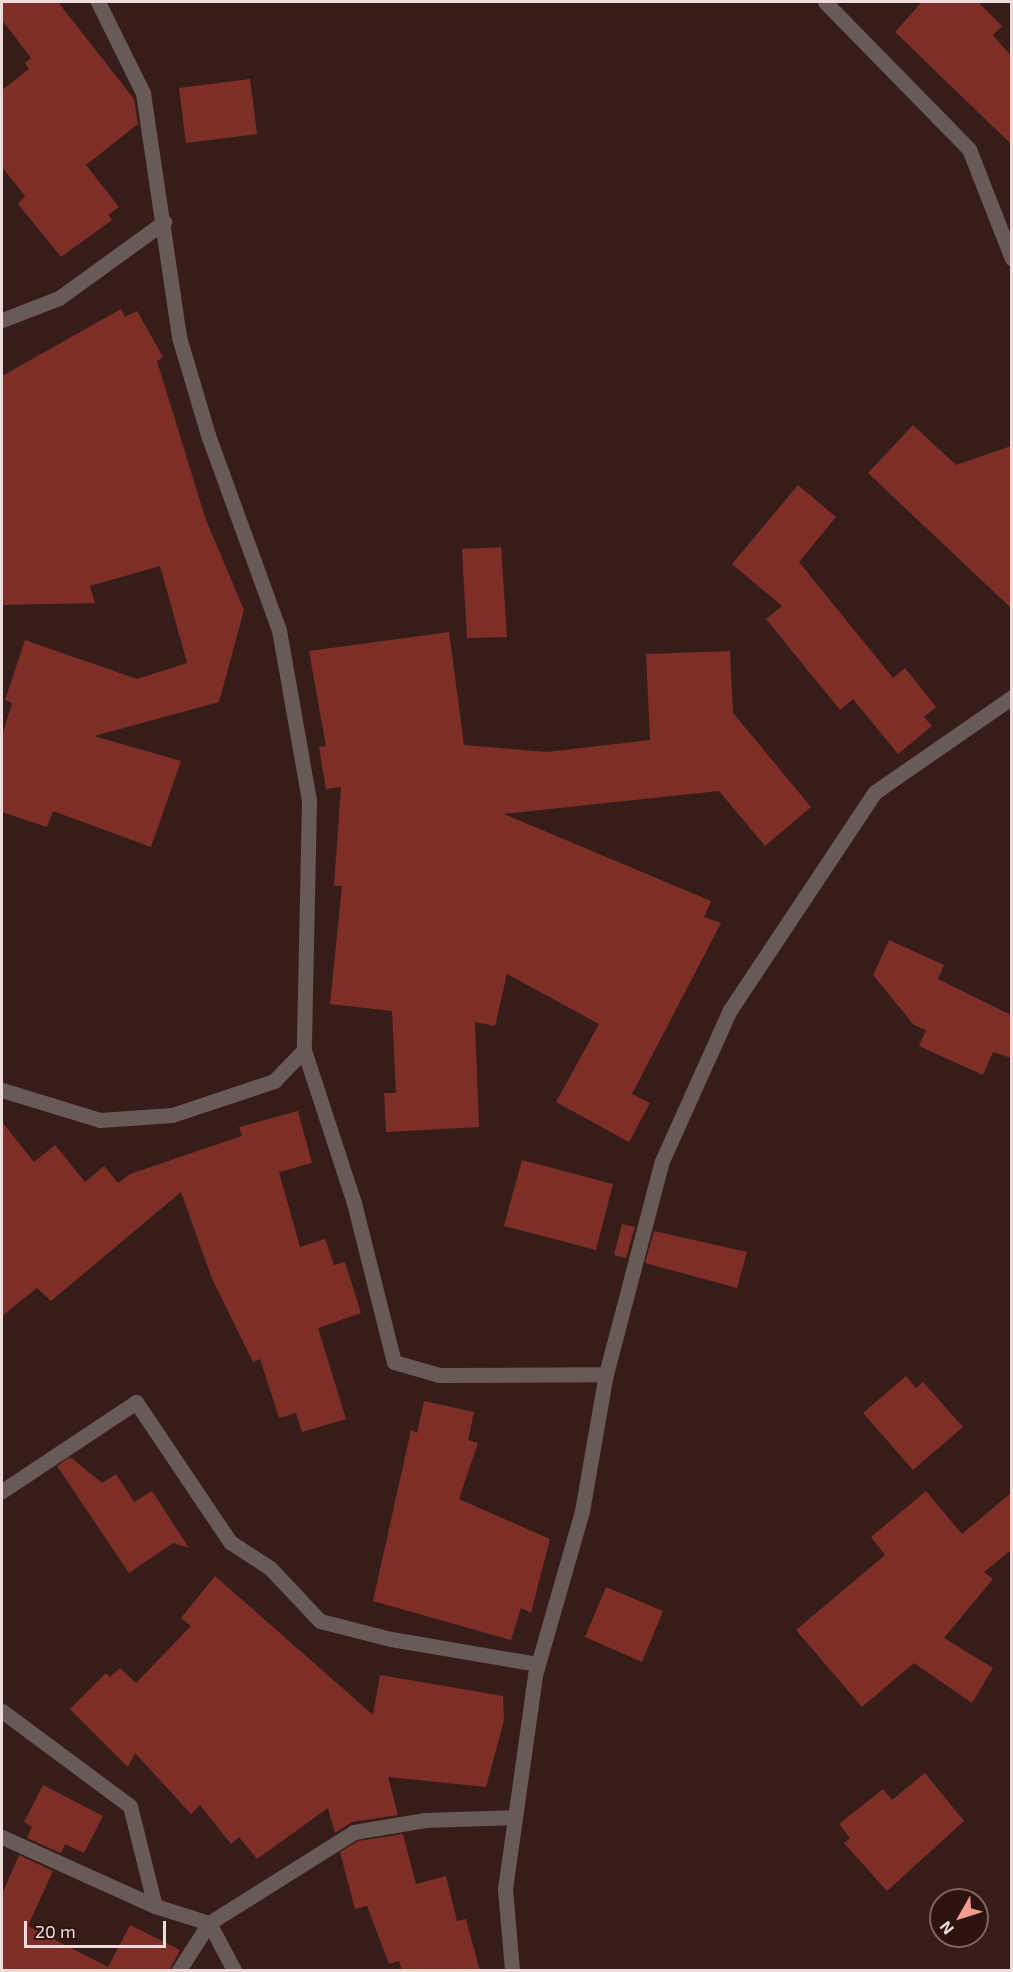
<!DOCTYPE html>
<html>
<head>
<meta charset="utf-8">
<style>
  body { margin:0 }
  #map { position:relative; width:1013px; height:1972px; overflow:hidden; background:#371d1a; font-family:"Exo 2",sans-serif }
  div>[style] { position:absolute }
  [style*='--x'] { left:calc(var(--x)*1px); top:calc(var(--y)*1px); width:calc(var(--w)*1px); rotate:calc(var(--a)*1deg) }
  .building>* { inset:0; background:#7d2e26 }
  .minor>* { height:15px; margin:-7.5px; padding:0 7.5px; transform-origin:7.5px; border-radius:7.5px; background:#685a57 }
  span { translate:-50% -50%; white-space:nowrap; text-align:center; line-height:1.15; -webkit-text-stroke:6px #2d1411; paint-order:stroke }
  .frame { position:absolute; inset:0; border:3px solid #efdcda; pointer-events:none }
  .north { position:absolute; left:929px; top:1888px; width:60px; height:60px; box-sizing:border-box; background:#2d1411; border:2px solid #7b6461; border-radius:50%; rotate:231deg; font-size:16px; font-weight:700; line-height:24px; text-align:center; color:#efdcda }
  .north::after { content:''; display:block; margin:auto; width:21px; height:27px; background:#f59c90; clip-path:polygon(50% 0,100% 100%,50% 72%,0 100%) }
  .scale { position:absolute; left:24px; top:1921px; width:142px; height:27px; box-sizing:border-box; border:3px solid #efdcda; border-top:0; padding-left:8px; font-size:18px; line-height:21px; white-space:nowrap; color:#efdcda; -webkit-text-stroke:4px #2d1411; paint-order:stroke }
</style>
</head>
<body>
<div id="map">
  <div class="building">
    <i style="clip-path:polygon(2px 2px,58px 2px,134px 99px,138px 124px,86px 165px,119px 207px,108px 215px,112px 220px,61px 257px,18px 204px,25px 196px,2px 167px,2px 90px,29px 69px,25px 63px,31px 58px,2px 20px)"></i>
    <i style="clip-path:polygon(922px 2px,978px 2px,1002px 26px,993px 35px,1011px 56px,1011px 144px,895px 32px)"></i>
    <i style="clip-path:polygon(250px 79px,257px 134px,186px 143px,179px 88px)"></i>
    <i style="clip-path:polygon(121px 309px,125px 317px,137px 311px,163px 357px,157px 361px,206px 520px,244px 610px,219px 702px,94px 736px,181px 761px,151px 847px,53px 811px,47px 827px,2px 812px,2px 736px,12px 703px,5px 700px,25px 640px,137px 679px,187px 663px,160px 566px,90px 586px,95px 603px,2px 605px,2px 376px)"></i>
    <i style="clip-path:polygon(913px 425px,956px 465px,1011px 446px,1011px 608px,868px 473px)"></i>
    <i style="clip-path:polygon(798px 485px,836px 517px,799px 562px,893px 678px,905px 668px,936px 707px,924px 717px,932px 726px,898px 754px,853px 699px,840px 710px,766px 619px,782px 606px,732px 564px)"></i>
    <i style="clip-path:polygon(501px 547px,507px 637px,467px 638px,462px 549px)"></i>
    <i style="clip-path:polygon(449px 632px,464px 745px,547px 752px,650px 740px,646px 654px,730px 651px,733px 713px,811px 807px,765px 846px,719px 791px,504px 814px,711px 901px,704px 917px,721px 923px,632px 1094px,650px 1103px,629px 1142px,556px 1102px,599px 1024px,507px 974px,495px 1026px,475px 1022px,479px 1127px,386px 1132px,384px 1093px,396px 1093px,392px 1011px,330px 1004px,342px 886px,334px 886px,341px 787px,326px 789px,319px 747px,326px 746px,309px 651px)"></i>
    <i style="clip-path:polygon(889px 940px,944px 965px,938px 979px,1011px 1015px,1011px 1058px,993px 1052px,983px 1075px,919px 1046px,926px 1030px,914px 1025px,873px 975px)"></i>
    <i style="clip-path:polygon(298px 1111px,312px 1163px,279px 1172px,300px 1247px,325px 1239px,334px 1265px,345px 1262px,361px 1313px,318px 1328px,346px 1419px,302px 1432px,296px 1413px,279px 1418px,260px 1359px,253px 1362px,212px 1279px,181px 1192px,51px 1301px,37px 1288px,2px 1316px,2px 1122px,34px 1162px,55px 1145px,85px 1182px,104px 1166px,118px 1183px,130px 1174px,242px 1136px,239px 1127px)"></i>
    <i style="clip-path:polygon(522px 1160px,613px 1184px,596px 1250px,504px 1226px)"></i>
    <i style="clip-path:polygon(622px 1224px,635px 1227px,626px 1258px,614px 1255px)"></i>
    <i style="clip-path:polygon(654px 1231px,747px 1252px,737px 1288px,645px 1263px)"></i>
    <i style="clip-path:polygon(906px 1376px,916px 1388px,923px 1382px,963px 1427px,913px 1470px,863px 1413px)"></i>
    <i style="clip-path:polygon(424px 1401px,474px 1412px,468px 1440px,478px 1443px,459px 1499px,550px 1539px,531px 1613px,521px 1608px,511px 1640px,373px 1601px,411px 1430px,417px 1433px)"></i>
    <i style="clip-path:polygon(70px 1457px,102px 1483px,116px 1474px,134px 1502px,152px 1491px,189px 1548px,173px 1543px,129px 1573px,57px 1466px)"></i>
    <i style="clip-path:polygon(926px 1491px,962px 1534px,1011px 1493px,1011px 1550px,984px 1572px,993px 1579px,944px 1638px,993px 1668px,972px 1703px,914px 1663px,862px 1707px,796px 1630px,885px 1555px,871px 1537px)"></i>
    <i style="clip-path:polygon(215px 1576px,373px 1715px,380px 1675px,503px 1696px,504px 1720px,486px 1787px,388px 1777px,398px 1815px,352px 1822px,335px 1833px,328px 1808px,257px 1859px,239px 1837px,231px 1844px,200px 1805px,191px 1814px,135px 1753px,128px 1767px,70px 1709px,106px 1673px,110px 1677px,120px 1668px,136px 1683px,191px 1626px,181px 1618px)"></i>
    <i style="clip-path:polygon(606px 1587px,663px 1611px,642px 1662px,585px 1637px)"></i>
    <i style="clip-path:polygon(925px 1773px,964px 1821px,887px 1891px,844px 1843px,850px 1838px,839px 1824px,883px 1789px,892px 1800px)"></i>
    <i style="clip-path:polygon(43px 1785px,103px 1816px,84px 1853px,65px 1844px,61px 1853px,27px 1838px,32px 1827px,24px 1822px)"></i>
    <i style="clip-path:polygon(403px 1834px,416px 1884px,446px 1876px,457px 1921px,466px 1919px,480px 1971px,402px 1971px,399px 1961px,389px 1964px,367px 1906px,355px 1909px,340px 1852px,358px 1841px)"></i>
    <i style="clip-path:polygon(19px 1855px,53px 1871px,28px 1926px,108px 1967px,130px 1925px,180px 1950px,169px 1971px,2px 1971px,2px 1894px)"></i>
  </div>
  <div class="minor">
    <i style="--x:98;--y:2;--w:102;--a:63.7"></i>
    <i style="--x:143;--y:93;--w:247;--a:81.6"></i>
    <i style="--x:179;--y:337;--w:102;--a:73.5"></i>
    <i style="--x:208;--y:435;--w:208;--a:70"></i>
    <i style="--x:279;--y:630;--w:174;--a:80"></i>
    <i style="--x:309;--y:801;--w:249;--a:91.2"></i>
    <i style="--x:304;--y:1050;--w:161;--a:71.9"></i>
    <i style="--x:354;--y:1203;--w:164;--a:75.9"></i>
    <i style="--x:394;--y:1362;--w:47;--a:16.1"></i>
    <i style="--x:439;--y:1375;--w:167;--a:-0.3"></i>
    <i style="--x:825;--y:2;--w:206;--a:45.6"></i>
    <i style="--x:969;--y:149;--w:118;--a:68.6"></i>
    <i style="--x:2;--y:320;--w:61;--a:-21.1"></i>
    <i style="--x:59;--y:298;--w:130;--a:-35.9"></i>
    <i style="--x:2;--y:1090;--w:102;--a:17"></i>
    <i style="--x:100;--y:1120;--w:72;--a:-4"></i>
    <i style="--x:172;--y:1115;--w:108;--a:-18.4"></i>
    <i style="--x:274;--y:1081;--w:43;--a:-45.9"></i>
    <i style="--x:2;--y:1491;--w:161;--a:-33.6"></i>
    <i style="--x:136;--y:1402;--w:169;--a:56.1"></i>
    <i style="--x:230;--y:1542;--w:48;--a:33"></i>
    <i style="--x:270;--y:1568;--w:73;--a:46.7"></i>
    <i style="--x:320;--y:1621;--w:73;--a:14.2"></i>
    <i style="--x:391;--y:1639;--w:148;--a:9.7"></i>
    <i style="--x:2;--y:1711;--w:159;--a:36.6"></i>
    <i style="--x:130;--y:1806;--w:103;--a:76"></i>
    <i style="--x:2;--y:1837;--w:168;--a:24.3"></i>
    <i style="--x:155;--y:1906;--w:57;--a:17.5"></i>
    <i style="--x:209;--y:1923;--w:171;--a:-32.1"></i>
    <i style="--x:354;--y:1832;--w:72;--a:-9.6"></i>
    <i style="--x:425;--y:1820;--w:89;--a:-1.9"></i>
    <i style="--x:179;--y:1970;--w:56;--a:-57.4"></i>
    <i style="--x:209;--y:1923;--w:53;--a:62"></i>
    <i style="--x:512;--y:1970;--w:81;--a:-94.9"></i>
    <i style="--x:505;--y:1889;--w:216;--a:-82"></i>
    <i style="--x:535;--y:1675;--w:171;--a:-74"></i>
    <i style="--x:582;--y:1511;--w:139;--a:-80.1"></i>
    <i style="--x:606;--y:1374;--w:220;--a:-75.3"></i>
    <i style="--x:662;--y:1161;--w:166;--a:-65.8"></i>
    <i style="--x:730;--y:1010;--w:262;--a:-56.4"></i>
    <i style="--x:875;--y:792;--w:167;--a:-34.7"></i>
  </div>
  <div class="frame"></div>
  <div class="north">N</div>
  <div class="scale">20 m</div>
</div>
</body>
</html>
